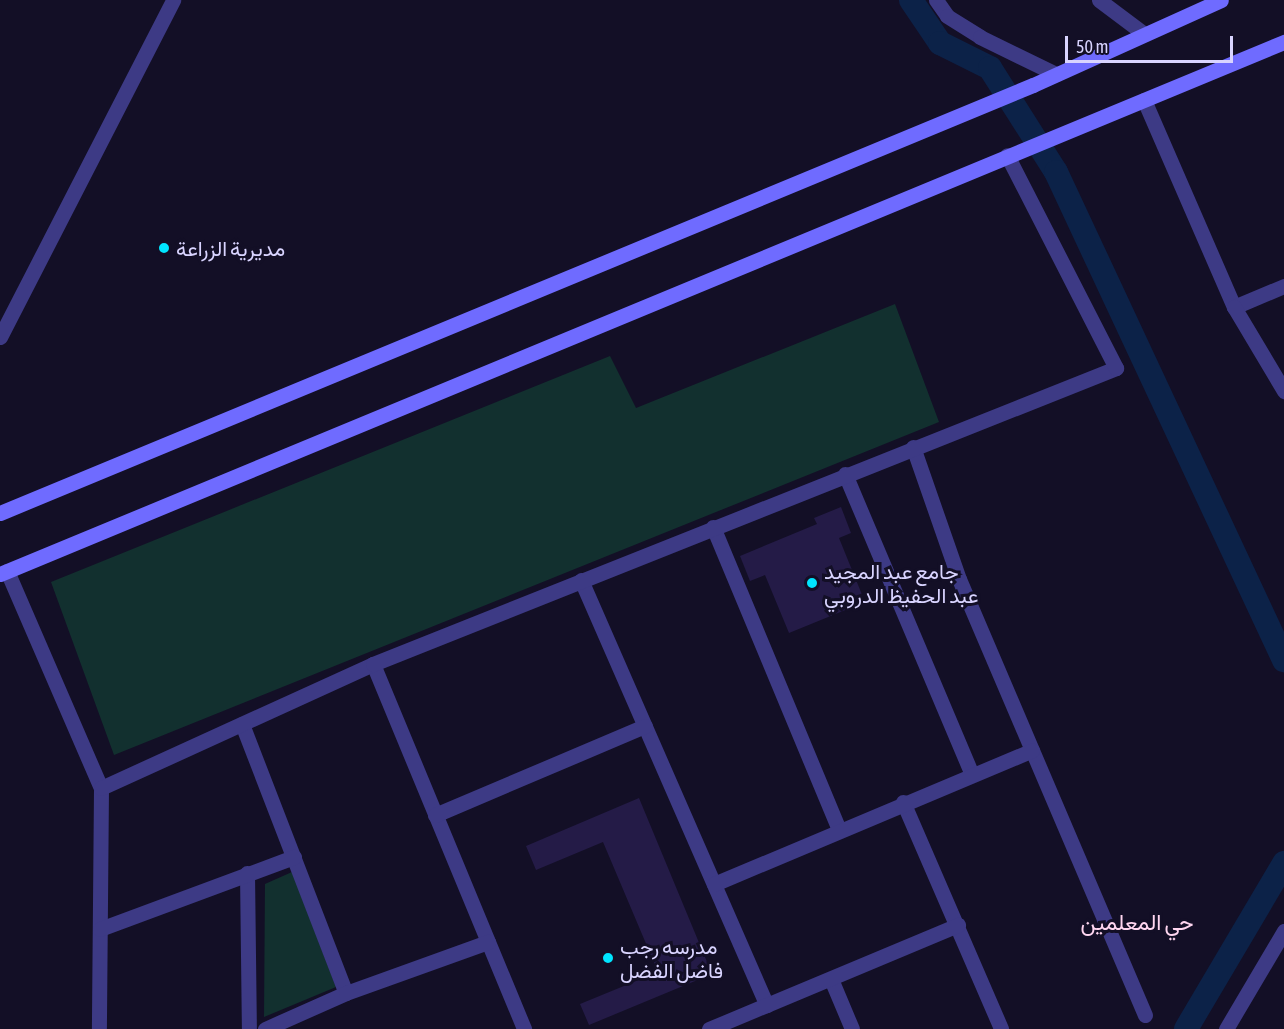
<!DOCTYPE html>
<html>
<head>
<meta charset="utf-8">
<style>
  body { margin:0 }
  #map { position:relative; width:1284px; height:1029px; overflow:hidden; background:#130f26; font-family:"Asap Condensed",Vazirmatn,sans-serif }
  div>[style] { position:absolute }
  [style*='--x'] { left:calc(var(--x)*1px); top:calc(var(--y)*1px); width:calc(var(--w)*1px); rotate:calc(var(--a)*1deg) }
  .green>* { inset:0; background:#12302f }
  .canal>* { height:24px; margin:-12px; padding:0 12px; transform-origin:12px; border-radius:12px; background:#0c2248 }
  .building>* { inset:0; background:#241b47 }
  .minor>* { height:15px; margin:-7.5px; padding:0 7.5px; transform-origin:7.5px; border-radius:7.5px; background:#3d3a85 }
  .secondary>* { height:15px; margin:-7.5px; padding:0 7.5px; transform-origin:7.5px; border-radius:7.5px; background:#6f6bff }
  .dots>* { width:16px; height:16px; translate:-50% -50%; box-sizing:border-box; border:3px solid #130f26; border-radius:50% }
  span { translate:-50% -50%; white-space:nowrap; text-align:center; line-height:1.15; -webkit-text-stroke:6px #130f26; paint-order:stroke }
  .poi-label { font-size:21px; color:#d9d4ff }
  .left { translate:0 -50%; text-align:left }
  .neighbourhood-label { font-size:22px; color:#ffd6f0 }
  .scale { position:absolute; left:1065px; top:36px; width:168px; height:27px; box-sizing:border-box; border:3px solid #d9d4ff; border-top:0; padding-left:8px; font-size:18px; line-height:21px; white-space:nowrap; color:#d9d4ff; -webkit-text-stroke:4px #130f26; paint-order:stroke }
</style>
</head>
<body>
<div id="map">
  <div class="green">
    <i style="clip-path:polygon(895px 304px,939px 422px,114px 755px,51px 582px,610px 356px,636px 408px)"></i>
    <i style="clip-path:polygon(292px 872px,336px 987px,264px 1017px,265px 884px)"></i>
  </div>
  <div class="canal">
    <i style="--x:911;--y:0;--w:52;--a:56"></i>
    <i style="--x:940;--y:43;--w:56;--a:26.6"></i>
    <i style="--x:990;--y:68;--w:123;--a:57.6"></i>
    <i style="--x:1056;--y:172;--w:539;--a:64.96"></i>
    <i style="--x:1186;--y:1029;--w:193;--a:-59.4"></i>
  </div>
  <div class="building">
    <i style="clip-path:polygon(841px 507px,851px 533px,839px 538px,865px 602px,789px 633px,765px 575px,750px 581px,740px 556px,817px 524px,814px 518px)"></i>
    <i style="clip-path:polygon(639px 798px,712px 974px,589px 1025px,580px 1004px,658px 972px,603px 842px,536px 870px,526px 846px)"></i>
  </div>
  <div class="minor">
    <i style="--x:936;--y:0;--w:19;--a:55"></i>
    <i style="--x:947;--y:16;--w:39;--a:32"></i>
    <i style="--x:980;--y:37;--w:85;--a:26"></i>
    <i style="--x:1099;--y:0;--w:55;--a:36.9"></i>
    <i style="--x:1144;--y:100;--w:226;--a:66.5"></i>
    <i style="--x:1234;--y:307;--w:54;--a:-22.8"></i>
    <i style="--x:1234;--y:307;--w:98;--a:59.2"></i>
    <i style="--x:0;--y:337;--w:379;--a:-62.8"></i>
    <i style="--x:913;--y:447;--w:140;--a:70.8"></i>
    <i style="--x:959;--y:579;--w:474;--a:66.9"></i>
    <i style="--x:845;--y:474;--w:326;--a:67.1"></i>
    <i style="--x:713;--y:527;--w:327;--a:67.4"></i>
    <i style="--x:7;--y:571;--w:236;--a:66.6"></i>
    <i style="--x:101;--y:788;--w:241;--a:90.5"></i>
    <i style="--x:581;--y:580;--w:464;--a:66.4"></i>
    <i style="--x:373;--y:664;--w:395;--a:67.5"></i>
    <i style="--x:242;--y:724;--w:288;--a:68.9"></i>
    <i style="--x:101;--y:788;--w:299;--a:-24.5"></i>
    <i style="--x:373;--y:664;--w:800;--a:-21.72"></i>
    <i style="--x:1116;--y:368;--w:239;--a:-117.1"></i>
    <i style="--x:903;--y:802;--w:247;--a:66.6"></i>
    <i style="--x:435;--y:815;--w:228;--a:-23"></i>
    <i style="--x:247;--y:873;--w:156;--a:89.3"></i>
    <i style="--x:714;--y:884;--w:345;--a:-22.8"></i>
    <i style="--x:100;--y:929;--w:207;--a:-20.4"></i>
    <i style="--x:831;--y:979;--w:54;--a:67.2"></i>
    <i style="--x:265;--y:1029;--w:89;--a:-24"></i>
    <i style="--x:346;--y:993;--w:151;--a:-19.8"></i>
    <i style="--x:709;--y:1029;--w:270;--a:-22.7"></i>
    <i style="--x:1226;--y:1029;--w:114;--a:-59.4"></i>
  </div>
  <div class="secondary">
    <i style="--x:0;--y:513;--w:1118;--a:-22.51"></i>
    <i style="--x:1033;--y:85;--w:206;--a:-24.3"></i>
    <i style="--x:0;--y:574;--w:1390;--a:-22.51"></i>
  </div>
  <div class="dots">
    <i style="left:164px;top:248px;background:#00e5ff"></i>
    <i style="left:812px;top:583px;background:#00e5ff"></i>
    <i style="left:608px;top:958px;background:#00e5ff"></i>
  </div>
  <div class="poi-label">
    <span class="left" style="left:176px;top:248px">مديرية الزراعة</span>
    <span class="left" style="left:824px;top:583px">جامع عبد المجيد<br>عبد الحفيظ الدروبي</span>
    <span class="left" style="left:620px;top:958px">مدرسه رجب<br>فاضل الفضل</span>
  </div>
  <div class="neighbourhood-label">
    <span style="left:1137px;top:923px">حي المعلمين</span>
  </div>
  <div class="scale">50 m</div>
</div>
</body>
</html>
